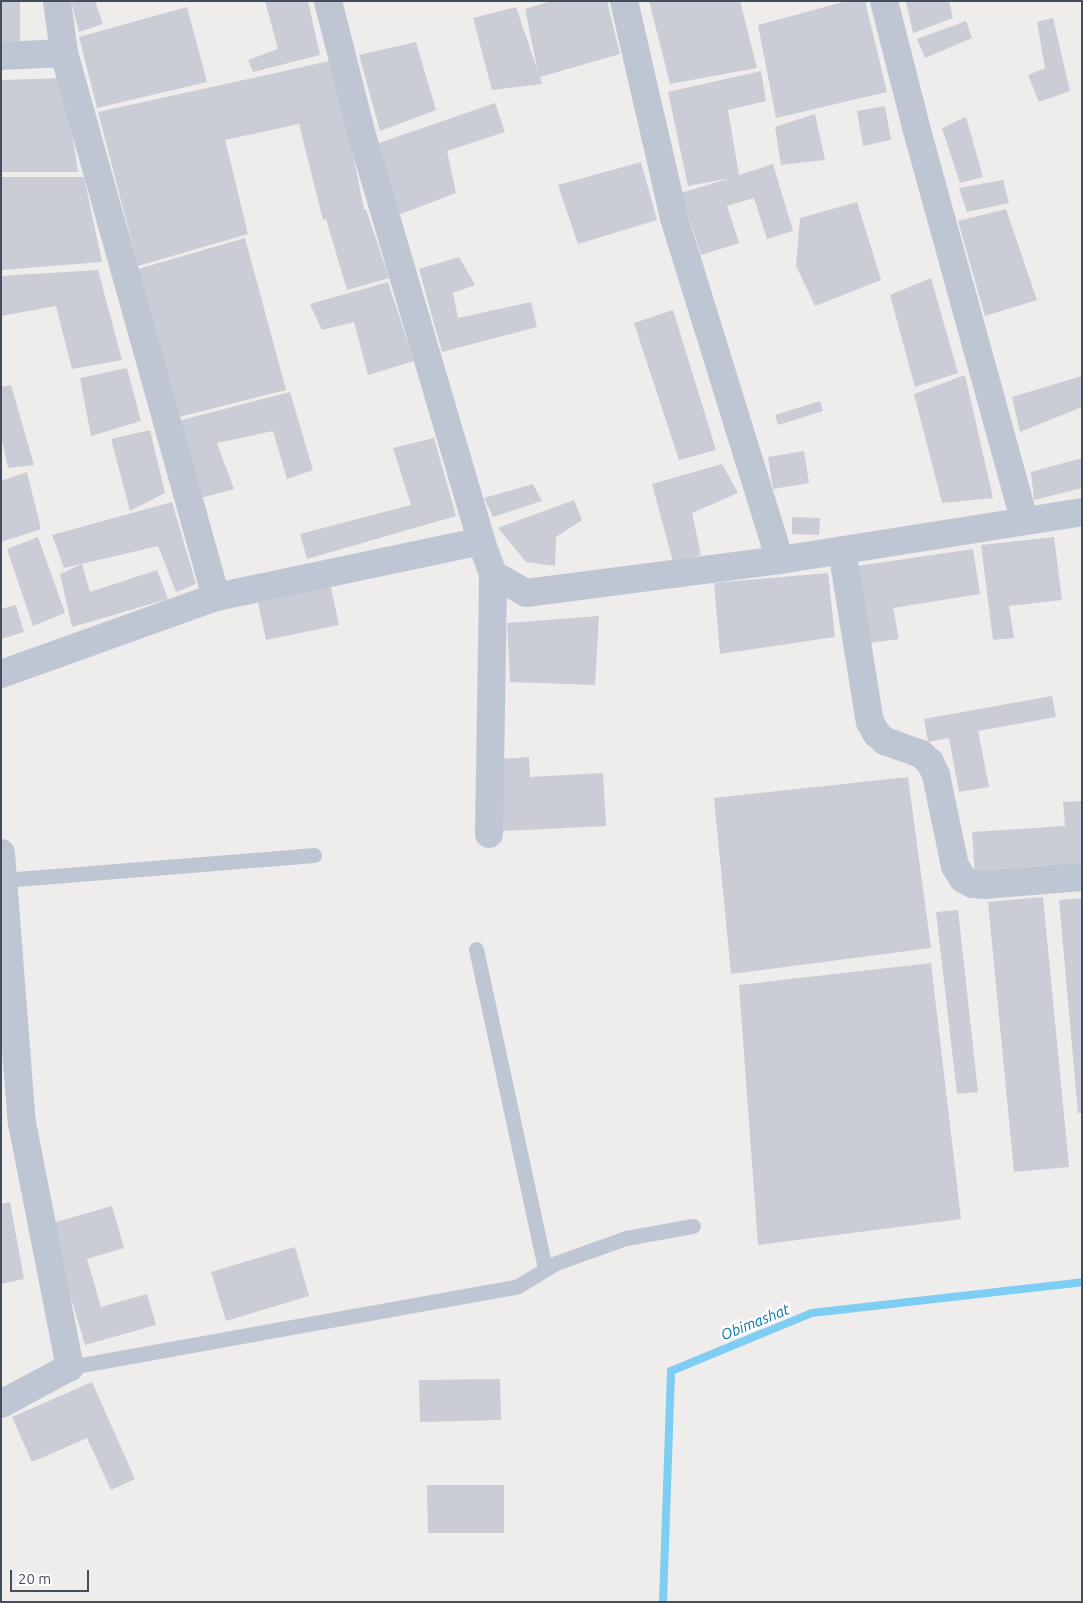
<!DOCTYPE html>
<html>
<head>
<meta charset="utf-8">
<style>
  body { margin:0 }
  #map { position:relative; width:1083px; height:1603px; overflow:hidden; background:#efecec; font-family:Ubuntu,sans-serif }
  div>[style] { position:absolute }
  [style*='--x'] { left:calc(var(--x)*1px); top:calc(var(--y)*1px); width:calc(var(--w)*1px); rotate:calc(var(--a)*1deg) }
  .stream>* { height:8px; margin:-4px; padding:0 4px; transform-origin:4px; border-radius:4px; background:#7ecdf3 }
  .building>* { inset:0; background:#cacdd5 }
  .service>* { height:15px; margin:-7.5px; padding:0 7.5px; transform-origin:7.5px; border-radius:7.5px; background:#bec6d3 }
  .minor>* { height:28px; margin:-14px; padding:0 14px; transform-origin:14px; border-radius:14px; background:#bec6d3 }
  span { translate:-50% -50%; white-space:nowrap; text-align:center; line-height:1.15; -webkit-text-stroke:5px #fff; paint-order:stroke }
  .water-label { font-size:15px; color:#0076b1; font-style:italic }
  .frame { position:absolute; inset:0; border:2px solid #434d5b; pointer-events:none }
  .scale { position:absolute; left:10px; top:1570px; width:79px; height:22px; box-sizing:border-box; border:2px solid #434d5b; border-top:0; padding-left:6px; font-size:15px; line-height:18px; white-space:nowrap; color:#434d5b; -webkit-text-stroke:4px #fff; paint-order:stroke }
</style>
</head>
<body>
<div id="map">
  <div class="stream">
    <i style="--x:663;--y:1602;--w:231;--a:-88"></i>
    <i style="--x:671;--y:1371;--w:152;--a:-22.4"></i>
    <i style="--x:812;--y:1313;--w:272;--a:-6.5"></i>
  </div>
  <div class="building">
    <i style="clip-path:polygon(1px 1px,20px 1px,20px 49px,1px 49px)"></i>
    <i style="clip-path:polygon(71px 1px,95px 1px,103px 24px,79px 32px)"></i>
    <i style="clip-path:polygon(265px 1px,308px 1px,320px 55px,253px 72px,248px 60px,278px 49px)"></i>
    <i style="clip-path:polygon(552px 1px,607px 1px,620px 54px,540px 77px,542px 84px,492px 90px,473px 18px,516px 7px,538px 72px,525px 9px)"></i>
    <i style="clip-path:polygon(649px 1px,740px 1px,757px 68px,670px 84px)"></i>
    <i style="clip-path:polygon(847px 1px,865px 1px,887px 92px,776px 118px,758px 25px)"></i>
    <i style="clip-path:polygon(906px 1px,949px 1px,953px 18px,913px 33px)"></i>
    <i style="clip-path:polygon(187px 7px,207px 82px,97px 108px,79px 37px)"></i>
    <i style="clip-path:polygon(1053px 18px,1070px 91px,1039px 102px,1028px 75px,1045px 68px,1037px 22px)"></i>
    <i style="clip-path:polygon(966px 21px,972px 38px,925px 58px,917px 39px)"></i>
    <i style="clip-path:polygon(416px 42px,436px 110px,380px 131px,359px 55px)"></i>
    <i style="clip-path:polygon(334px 60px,364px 209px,366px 209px,389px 278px,347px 290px,326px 219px,323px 220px,299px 124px,225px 140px,220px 119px,248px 234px,138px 266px,98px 112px)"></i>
    <i style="clip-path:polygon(761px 71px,766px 101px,728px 110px,739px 175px,773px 164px,793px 231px,767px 239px,754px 198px,727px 206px,739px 243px,701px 255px,681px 193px,730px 178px,688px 186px,668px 92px)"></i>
    <i style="clip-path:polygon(64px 78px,78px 172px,1px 172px,1px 80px)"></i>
    <i style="clip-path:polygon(495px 103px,505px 132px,447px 151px,456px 193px,398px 215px,379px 143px)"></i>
    <i style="clip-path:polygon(885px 106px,891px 140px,863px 146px,857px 111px)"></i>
    <i style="clip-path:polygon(815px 114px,825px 160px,781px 165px,775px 127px)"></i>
    <i style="clip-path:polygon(966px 117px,983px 177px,960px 183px,942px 128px)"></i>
    <i style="clip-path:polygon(641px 162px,657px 220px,578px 244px,558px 185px)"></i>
    <i style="clip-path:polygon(1px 177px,84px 177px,102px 262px,1px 270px)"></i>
    <i style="clip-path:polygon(1003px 180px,1009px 203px,967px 212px,959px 188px)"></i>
    <i style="clip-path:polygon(857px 202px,881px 280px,815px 306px,796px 266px,800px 218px)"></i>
    <i style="clip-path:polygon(1006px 209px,1037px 300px,985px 316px,958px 221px)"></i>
    <i style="clip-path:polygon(245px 238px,286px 390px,179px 417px,138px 269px)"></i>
    <i style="clip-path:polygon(459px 257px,475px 285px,453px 293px,458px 318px,531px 302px,537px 327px,442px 352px,419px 269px)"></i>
    <i style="clip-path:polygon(98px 270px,122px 360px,72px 369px,56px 306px,1px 316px,1px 276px)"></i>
    <i style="clip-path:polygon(931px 278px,958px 373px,915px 387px,890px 295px)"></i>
    <i style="clip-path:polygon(388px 282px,414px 361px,368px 375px,354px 322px,322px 330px,310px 304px)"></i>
    <i style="clip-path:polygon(673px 310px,716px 450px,679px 460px,634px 323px)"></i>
    <i style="clip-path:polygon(127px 368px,141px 421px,91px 436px,80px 378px)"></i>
    <i style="clip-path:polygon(965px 375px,993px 498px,942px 503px,914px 394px)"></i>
    <i style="clip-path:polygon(1082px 376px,1082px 407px,1020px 432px,1012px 397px)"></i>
    <i style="clip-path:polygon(11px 385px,34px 465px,8px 468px,1px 435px,1px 387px)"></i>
    <i style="clip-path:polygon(290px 392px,313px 470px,287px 479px,273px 431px,217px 443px,234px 489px,197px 499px,178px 421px)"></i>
    <i style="clip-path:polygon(820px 401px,823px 411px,778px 425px,775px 415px)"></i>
    <i style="clip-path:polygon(150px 430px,165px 493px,130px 511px,111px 439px)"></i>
    <i style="clip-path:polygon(434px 438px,456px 516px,307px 559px,300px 534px,411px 505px,393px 448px)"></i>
    <i style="clip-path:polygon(804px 451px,809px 483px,773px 489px,768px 457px)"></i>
    <i style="clip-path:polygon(1082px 458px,1082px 488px,1034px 500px,1031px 472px)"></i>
    <i style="clip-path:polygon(722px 464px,738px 493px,692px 513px,701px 555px,673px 562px,652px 484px)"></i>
    <i style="clip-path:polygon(27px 472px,41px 529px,1px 542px,1px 481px)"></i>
    <i style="clip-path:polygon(533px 484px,542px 501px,493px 517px,484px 498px)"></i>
    <i style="clip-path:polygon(574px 500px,582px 520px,556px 537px,555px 566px,526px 562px,498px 528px)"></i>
    <i style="clip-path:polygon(172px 502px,196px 584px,176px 592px,158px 546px,64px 568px,52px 535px)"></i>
    <i style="clip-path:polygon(792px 517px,820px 518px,819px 535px,792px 534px)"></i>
    <i style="clip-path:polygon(38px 537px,65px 613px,33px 626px,7px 549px)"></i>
    <i style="clip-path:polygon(1054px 537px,1062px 600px,1009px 606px,1014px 638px,993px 640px,981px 545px)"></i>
    <i style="clip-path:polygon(973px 549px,980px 594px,893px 608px,899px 639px,869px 643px,857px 566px)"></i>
    <i style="clip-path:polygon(82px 564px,90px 592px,157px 570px,168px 599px,72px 627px,60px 574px)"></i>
    <i style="clip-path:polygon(828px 573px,835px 637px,720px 654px,714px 583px)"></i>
    <i style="clip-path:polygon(329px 578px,339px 625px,266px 640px,256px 593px)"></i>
    <i style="clip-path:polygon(16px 605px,24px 632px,1px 639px,1px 609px)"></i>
    <i style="clip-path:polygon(599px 616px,595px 685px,510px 682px,507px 623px)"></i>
    <i style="clip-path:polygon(1052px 696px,1056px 717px,978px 731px,989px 787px,959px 792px,949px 738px,928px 742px,924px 719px)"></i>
    <i style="clip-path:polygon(529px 757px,530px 777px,603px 773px,606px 826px,503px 831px,499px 759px)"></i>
    <i style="clip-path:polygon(908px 777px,931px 948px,731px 974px,714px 798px)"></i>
    <i style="clip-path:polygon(1082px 801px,1082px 867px,975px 875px,972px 832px,1065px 826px,1063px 802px)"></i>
    <i style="clip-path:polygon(1043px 897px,1069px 1167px,1014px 1172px,988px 902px)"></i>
    <i style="clip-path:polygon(1082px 898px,1082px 1113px,1078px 1113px,1059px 900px)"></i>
    <i style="clip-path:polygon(958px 910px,978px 1092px,957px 1094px,936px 912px)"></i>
    <i style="clip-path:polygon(931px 963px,961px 1219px,758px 1245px,739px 985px)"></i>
    <i style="clip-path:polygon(10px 1202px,24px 1279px,1px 1284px,1px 1204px)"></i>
    <i style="clip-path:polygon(112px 1206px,124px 1248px,87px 1259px,101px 1307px,147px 1294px,156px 1325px,85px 1345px,49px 1224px)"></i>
    <i style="clip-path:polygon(295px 1247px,309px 1296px,226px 1321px,211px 1272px)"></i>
    <i style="clip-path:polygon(500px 1379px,501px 1420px,420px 1422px,419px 1380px)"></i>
    <i style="clip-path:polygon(92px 1382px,135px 1479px,111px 1490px,87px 1438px,32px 1462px,12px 1417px)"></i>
    <i style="clip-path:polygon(427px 1485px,504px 1485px,504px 1533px,428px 1533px)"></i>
  </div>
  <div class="service">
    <i style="--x:4;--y:880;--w:311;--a:-4.6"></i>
    <i style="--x:476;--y:949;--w:327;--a:77.8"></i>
    <i style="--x:70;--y:1367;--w:455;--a:-10.2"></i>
    <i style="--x:518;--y:1286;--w:44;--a:-31.2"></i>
    <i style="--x:556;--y:1263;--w:74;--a:-19.7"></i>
    <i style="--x:626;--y:1238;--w:68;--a:-10.2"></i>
  </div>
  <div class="minor">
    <i style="--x:57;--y:1;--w:52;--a:82.3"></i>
    <i style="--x:64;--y:53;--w:565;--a:74.39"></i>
    <i style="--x:328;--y:1;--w:142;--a:75.8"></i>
    <i style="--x:363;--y:139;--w:419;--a:73.6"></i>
    <i style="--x:481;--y:541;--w:35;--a:70"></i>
    <i style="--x:493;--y:574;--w:38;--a:30"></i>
    <i style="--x:526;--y:593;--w:256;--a:-7.4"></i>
    <i style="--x:780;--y:560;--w:306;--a:-9"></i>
    <i style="--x:624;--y:1;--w:223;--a:77"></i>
    <i style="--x:674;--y:218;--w:358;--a:72.8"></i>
    <i style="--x:884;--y:1;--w:130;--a:75.7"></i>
    <i style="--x:916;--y:127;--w:408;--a:74.6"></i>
    <i style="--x:1;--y:56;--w:63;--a:-2.7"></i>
    <i style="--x:842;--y:550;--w:174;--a:80.8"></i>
    <i style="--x:870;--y:722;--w:13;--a:61"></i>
    <i style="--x:876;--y:733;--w:12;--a:42"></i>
    <i style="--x:885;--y:741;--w:38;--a:20"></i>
    <i style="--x:921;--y:754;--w:12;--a:42"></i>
    <i style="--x:930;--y:762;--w:14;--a:65"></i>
    <i style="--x:936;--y:775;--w:93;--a:78.2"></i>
    <i style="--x:955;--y:866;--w:15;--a:58"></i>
    <i style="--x:963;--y:879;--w:11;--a:27"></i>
    <i style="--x:973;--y:884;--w:12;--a:5"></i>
    <i style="--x:985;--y:885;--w:97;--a:-4.7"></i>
    <i style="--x:1;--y:674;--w:228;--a:-19.7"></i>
    <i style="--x:216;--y:597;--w:271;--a:-11.9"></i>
    <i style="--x:489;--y:834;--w:260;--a:-89.1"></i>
    <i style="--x:1;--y:853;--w:271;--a:85.6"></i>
    <i style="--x:22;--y:1123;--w:249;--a:78.9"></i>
    <i style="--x:70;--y:1367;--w:78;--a:151.8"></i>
  </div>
  <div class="water-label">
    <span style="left:755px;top:1322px;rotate:-22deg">Obimashat</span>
  </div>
  <div class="frame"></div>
  <div class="scale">20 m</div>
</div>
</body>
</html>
